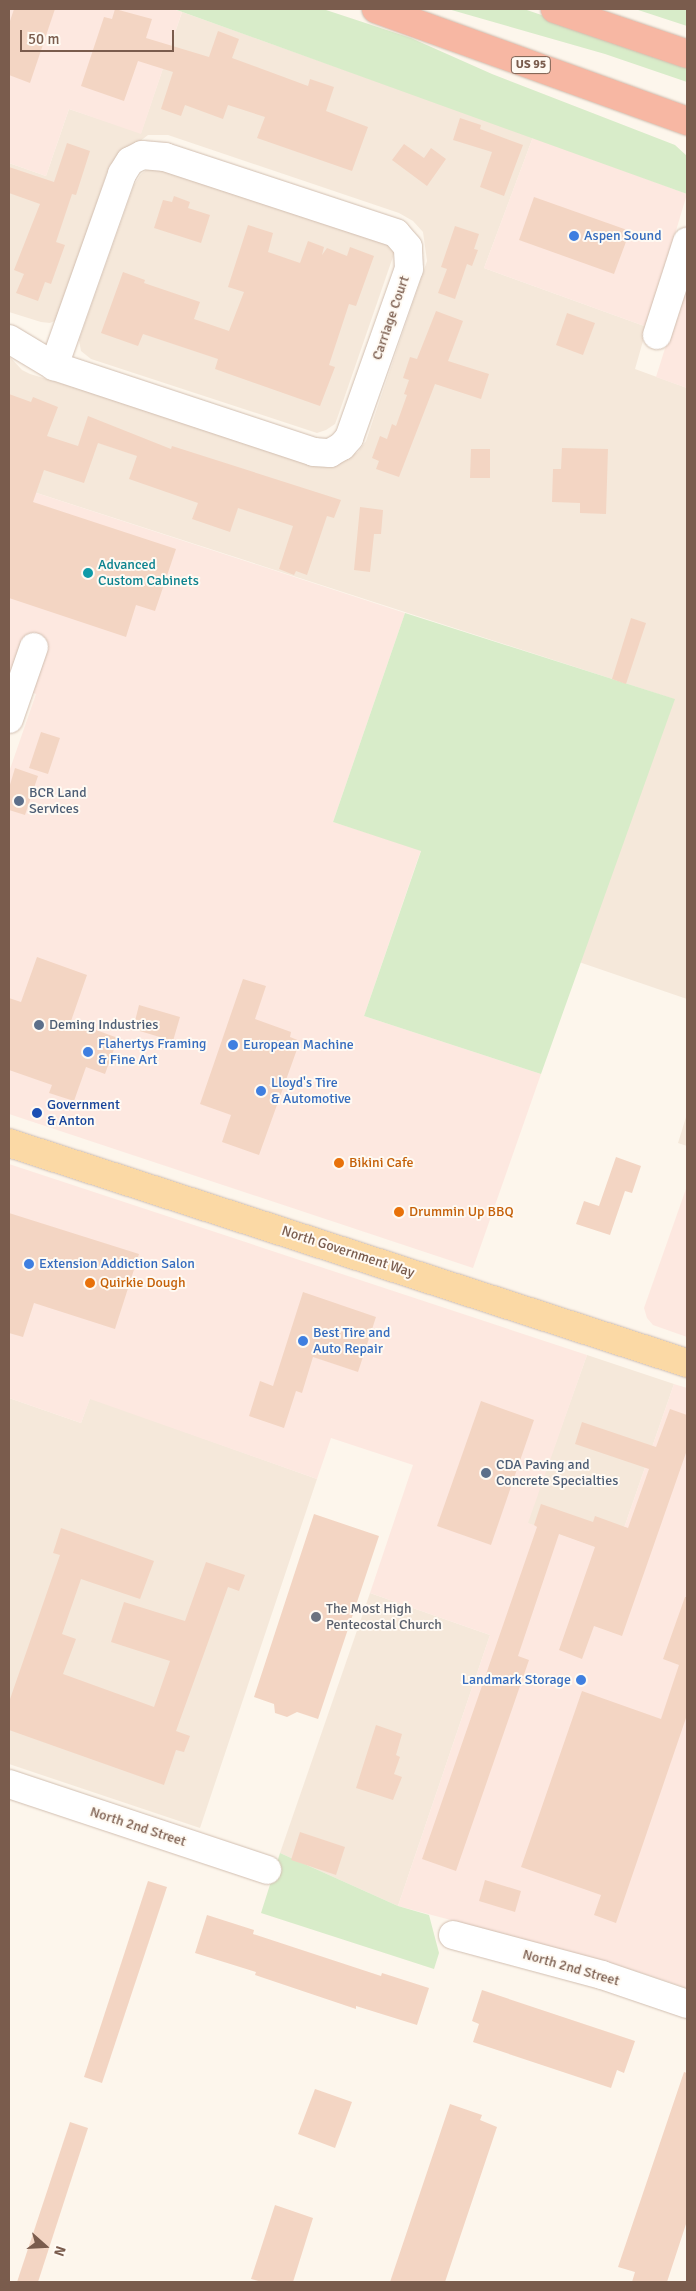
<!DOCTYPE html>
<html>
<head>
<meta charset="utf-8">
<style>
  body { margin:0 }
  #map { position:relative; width:696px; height:2291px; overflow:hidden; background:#fdf6ec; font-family:Signika,sans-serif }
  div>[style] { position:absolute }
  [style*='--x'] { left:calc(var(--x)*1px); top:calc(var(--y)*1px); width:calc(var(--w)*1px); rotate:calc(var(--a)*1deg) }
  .residential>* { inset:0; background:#f5e8da }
  .commercial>* { inset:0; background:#fde8e0 }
  .green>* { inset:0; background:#d8ecc9 }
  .building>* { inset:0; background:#f3d5c3 }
  .roads { filter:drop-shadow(0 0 1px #d1beb0) drop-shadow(0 0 1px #d1beb0) }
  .minor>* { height:28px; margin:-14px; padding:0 14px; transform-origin:14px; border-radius:14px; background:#fff }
  .major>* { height:28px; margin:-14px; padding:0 14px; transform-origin:14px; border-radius:14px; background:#fbd9a5 }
  .highway>* { height:28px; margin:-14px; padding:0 14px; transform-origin:14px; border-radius:14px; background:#f7b7a3 }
  .dots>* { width:14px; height:14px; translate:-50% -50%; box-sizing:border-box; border:2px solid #fffaf3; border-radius:50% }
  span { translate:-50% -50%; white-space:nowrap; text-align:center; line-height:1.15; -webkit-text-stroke:4px #fffaf3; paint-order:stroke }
  .shield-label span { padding:1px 4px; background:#fffaf3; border:1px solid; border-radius:4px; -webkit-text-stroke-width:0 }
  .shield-label { font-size:12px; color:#7a5c4d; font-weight:700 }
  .shop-label { font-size:14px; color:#366cbe }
  .left { translate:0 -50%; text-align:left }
  .right { translate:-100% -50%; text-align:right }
  .street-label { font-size:14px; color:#7a5c4d }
  .culture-label { font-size:14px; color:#0d838f }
  .service-label { font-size:14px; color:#4e5e75 }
  .transit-label { font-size:14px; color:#164399 }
  .food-label { font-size:14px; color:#c56008 }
  .worship-label { font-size:14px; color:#5b616d }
  .frame { position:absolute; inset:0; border:10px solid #7a5c4d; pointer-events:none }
  .north { position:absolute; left:20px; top:2221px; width:50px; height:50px; -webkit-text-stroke:4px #fffaf3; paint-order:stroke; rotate:109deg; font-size:14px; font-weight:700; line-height:20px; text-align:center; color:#7a5c4d }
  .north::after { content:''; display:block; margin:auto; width:18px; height:22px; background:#7a5c4d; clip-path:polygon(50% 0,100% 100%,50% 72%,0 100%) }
  .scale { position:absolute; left:20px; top:30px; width:154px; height:22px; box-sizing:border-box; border:2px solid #7a5c4d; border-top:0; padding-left:6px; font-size:15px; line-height:18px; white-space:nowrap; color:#7a5c4d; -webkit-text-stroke:4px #fffaf3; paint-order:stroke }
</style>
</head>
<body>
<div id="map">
  <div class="residential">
    <i style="clip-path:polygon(182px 12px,533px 137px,484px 268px,647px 327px,635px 369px,687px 388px,687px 999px,579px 962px,674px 699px,9px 484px,9px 356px,22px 370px,30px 374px,332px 465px,358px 452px,366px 441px,427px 261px,423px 232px,413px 221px,399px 213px,168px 135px,148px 135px,121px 156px,107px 172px,59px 319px,50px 323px,41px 322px,9px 312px,9px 163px,46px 176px,69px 109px,141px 133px)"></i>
    <i style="clip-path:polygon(161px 168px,377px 236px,396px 248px,338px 416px,335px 424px,326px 430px,317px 433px,91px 359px,81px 351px,79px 340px,134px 185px,141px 174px,148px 169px)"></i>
    <i style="clip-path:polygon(687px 1114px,687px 1146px,678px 1143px)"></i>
    <i style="clip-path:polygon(587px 1355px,674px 1384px,615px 1554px,527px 1523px)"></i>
    <i style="clip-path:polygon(9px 1398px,81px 1423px,90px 1398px,317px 1479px,200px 1828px,9px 1764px)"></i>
    <i style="clip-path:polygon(370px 1593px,490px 1635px,398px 1906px,280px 1853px)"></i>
  </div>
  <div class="commercial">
    <i style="clip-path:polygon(9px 9px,173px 9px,182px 12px,141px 134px,69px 109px,46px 176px,9px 163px)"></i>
    <i style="clip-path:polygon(533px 137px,687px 194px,647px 327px,484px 268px)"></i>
    <i style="clip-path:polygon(687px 279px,687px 388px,656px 377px)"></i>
    <i style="clip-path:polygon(9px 484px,405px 613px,333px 822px,421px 850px,364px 1016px,541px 1074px,473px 1268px,9px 1114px,9px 772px,36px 694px,9px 685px)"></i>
    <i style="clip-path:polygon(9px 1164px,587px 1355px,528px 1523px,615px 1554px,674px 1384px,687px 1388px,687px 1988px,605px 1961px,398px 1906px,490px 1635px,370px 1593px,413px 1465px,331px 1438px,317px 1479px,90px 1399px,81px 1423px,9px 1398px)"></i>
    <i style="clip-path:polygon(687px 1186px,687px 1337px,653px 1325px,647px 1318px,644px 1308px)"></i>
  </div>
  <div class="green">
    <i style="clip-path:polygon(174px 9px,323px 9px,411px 38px,492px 74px,675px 145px,687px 156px,687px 194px)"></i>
    <i style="clip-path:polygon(448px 9px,524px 9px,681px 63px,687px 69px,687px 82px,605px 54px)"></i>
    <i style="clip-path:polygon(635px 9px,687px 9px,687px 26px)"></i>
    <i style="clip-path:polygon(405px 613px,675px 699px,541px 1074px,364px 1016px,421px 851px,333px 822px)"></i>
    <i style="clip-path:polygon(280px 1853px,398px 1906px,429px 1915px,439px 1953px,434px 1969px,261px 1913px)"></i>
  </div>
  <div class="building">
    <i style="clip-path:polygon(14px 9px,55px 9px,30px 83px,9px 75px,9px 24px)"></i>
    <i style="clip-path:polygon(115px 9px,152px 19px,146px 38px,209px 57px,218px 31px,239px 39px,232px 58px,308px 86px,310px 79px,334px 87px,326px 111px,368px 127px,352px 171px,257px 138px,265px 117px,228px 105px,223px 119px,185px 105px,181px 116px,161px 109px,173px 72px,138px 61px,124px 101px,81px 86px,104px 17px,112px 19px)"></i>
    <i style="clip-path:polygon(460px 118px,481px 125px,480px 129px,523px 145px,504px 196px,480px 187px,492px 152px,453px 140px)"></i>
    <i style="clip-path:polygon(67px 143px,90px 151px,76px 195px,72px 194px,56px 242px,65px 245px,51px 284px,45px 282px,38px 301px,16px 293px,24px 274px,14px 270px,40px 204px,9px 193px,9px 167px,54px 182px)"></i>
    <i style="clip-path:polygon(404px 144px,424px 158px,431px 148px,446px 159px,427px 186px,392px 160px)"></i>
    <i style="clip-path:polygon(174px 196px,190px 202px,188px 208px,210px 215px,201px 243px,154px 228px,163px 200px,172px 202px)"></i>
    <i style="clip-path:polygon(534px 197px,630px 231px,614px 274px,519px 240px)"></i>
    <i style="clip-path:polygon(248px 225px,273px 233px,268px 252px,300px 263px,308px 241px,324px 247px,322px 255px,327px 248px,347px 256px,350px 247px,374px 256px,356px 306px,349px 304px,329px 365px,335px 367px,320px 406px,215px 369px,218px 359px,143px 334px,138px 346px,101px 333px,123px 272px,145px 280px,144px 283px,200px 302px,194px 319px,229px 331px,244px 292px,228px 287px)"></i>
    <i style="clip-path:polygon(455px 226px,479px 234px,474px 249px,478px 250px,472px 266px,467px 264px,455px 299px,438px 293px,447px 269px,441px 267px)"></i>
    <i style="clip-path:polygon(436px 311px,463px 321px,448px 361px,489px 374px,481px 399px,435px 384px,399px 477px,376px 469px,379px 461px,372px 458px,380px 436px,387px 439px,392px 424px,396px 426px,407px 395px,404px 394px,409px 380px,403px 378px,410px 357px,417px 359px)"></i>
    <i style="clip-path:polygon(567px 313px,595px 323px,583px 355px,556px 345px)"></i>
    <i style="clip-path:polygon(9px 394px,31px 402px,33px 397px,58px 407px,47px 436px,78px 446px,88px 416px,171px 449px,172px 446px,341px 500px,334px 518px,327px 516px,307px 575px,296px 571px,294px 575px,279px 569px,293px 526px,238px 508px,230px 532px,192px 519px,198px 503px,129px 479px,137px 456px,98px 443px,84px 483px,44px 470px,33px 502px,176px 549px,155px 611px,136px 605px,126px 637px,9px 598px)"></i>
    <i style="clip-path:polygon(562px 448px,608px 449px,606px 514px,580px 513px,580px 503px,552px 502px,553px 469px,561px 469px)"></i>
    <i style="clip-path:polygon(471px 449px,490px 449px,490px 478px,470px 478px)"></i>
    <i style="clip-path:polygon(360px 507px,383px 510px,381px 534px,374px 534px,370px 572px,354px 570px)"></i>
    <i style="clip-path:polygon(631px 618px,646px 623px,626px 684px,612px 679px)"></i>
    <i style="clip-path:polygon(41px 732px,60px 738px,48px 774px,29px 768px)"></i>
    <i style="clip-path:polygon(15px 768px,38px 776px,25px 815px,9px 810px,9px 788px)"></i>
    <i style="clip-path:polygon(37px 957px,87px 975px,71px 1021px,118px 1038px,105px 1074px,86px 1067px,74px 1101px,49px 1093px,52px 1085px,9px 1070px,9px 998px,21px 1002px)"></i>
    <i style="clip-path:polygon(243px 979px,266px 986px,255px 1019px,291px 1032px,290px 1037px,300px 1041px,259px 1155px,222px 1142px,231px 1115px,200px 1104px)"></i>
    <i style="clip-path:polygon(139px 1005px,180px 1017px,173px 1041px,133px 1029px)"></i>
    <i style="clip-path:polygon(616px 1157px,641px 1166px,632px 1193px,625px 1191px,610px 1235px,576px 1224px,584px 1201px,599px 1206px)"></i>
    <i style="clip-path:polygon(9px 1213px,139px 1254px,115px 1329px,34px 1303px,23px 1337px,9px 1333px)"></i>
    <i style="clip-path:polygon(303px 1292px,376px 1317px,358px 1372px,313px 1357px,302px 1393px,296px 1391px,284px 1428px,249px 1416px,260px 1381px,273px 1386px)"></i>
    <i style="clip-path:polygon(481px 1401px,534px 1420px,491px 1545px,437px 1526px)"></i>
    <i style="clip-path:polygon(670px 1409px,687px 1415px,687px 1450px,622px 1636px,594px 1626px,582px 1659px,559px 1650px,595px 1547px,559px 1534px,518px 1656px,529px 1660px,456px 1871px,422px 1859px,537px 1527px,534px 1525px,541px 1504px,593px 1522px,595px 1516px,628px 1528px,649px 1469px,575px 1444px,582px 1422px,656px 1447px)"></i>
    <i style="clip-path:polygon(314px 1514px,379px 1536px,318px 1719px,297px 1712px,287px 1717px,275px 1713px,274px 1704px,254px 1697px)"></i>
    <i style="clip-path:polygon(61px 1528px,154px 1561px,140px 1599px,81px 1579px,62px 1634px,76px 1639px,63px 1674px,154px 1707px,170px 1661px,111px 1642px,124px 1602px,185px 1621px,206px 1562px,245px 1575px,239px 1591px,228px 1587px,176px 1731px,190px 1736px,184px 1752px,176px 1750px,164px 1785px,9px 1730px,9px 1702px,60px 1555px,53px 1553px)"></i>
    <i style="clip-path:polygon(685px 1597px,687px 1597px,687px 1715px,616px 1923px,594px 1915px,601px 1895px,521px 1867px,582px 1691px,661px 1719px,679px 1665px,663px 1659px)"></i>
    <i style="clip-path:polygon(376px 1725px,402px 1734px,396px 1755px,400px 1757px,394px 1774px,402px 1777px,393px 1800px,356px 1788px)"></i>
    <i style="clip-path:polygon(300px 1832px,345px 1847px,336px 1875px,291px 1860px)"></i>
    <i style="clip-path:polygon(485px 1880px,521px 1891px,515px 1912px,479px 1901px)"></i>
    <i style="clip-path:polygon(148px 1881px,167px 1887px,102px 2083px,84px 2077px)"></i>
    <i style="clip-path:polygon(207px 1915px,254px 1930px,253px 1934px,381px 1976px,382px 1973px,429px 1988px,417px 2025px,356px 2006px,356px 2009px,255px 1975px,256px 1972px,195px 1953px)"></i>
    <i style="clip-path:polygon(482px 1990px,635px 2041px,624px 2073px,617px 2070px,611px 2088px,473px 2042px,479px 2024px,472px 2021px)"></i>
    <i style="clip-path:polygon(684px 2072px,687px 2073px,687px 2221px,667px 2282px,632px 2282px,635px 2272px,618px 2267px)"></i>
    <i style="clip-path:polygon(315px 2089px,352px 2102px,335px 2148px,298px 2134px)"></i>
    <i style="clip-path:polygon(450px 2104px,482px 2115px,480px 2120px,497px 2127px,459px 2240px,445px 2282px,390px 2282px)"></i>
    <i style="clip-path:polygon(70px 2122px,88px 2128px,38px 2282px,17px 2282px)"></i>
    <i style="clip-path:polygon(275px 2205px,313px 2218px,293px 2282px,262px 2282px,251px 2279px)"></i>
  </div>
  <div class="roads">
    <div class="minor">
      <i style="--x:657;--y:335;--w:98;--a:-72.1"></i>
      <i style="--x:9;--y:339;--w:52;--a:31"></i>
      <i style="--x:54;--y:366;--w:274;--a:18.3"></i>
      <i style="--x:314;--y:452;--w:16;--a:4"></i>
      <i style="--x:330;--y:453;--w:14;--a:-30"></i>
      <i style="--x:342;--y:446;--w:11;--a:-49"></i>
      <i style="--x:349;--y:438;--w:179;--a:-70.5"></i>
      <i style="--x:409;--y:269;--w:22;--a:-93"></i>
      <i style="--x:408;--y:247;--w:18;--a:-131"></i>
      <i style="--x:396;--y:233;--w:243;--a:-161.8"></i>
      <i style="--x:165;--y:157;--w:23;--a:-175"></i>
      <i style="--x:142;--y:155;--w:13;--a:153"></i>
      <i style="--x:130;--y:161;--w:15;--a:122"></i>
      <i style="--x:122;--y:174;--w:204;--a:109.5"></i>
      <i style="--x:9;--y:719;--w:76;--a:-70.9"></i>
      <i style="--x:9;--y:1784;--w:272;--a:18.4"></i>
      <i style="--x:453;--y:1935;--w:154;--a:15"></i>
      <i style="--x:602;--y:1975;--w:90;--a:18.8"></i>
    </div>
    <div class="major">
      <i style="--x:9;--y:1143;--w:713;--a:17.98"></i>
    </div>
    <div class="highway">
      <i style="--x:376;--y:9;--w:331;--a:19.8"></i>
      <i style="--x:555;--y:9;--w:139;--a:18.8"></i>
    </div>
  </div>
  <div class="dots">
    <i style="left:574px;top:236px;background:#3f7fe0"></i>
    <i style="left:88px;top:573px;background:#0f9aa8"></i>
    <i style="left:19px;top:801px;background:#5c6f8a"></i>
    <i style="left:39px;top:1025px;background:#5c6f8a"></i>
    <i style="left:233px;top:1045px;background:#3f7fe0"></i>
    <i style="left:88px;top:1052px;background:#3f7fe0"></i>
    <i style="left:261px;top:1091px;background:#3f7fe0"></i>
    <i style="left:37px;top:1113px;background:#1a4fb4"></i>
    <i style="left:339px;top:1163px;background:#e8710a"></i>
    <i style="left:399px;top:1212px;background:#e8710a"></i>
    <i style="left:29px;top:1264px;background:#3f7fe0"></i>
    <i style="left:90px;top:1283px;background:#e8710a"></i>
    <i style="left:303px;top:1341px;background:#3f7fe0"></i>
    <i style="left:486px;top:1473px;background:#5c6f8a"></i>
    <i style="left:316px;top:1617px;background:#6b7280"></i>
    <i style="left:581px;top:1680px;background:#3f7fe0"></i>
  </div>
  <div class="shield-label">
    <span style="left:531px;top:65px">US 95</span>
  </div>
  <div class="shop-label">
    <span class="left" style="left:584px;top:236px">Aspen Sound</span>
    <span class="left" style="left:98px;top:1052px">Flahertys Framing<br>&amp; Fine Art</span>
    <span class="left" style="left:243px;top:1045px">European Machine</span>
    <span class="left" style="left:271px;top:1091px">Lloyd's Tire<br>&amp; Automotive</span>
    <span class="left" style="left:39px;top:1264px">Extension Addiction Salon</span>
    <span class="left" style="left:313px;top:1341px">Best Tire and<br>Auto Repair</span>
    <span class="right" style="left:571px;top:1680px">Landmark Storage</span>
  </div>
  <div class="street-label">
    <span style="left:391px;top:318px;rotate:-71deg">Carriage Court</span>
    <span style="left:348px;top:1252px;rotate:18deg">North Government Way</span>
    <span style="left:138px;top:1827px;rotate:18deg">North 2nd Street</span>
    <span style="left:571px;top:1968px;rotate:16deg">North 2nd Street</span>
  </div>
  <div class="culture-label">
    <span class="left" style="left:98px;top:573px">Advanced<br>Custom Cabinets</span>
  </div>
  <div class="service-label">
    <span class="left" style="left:29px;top:801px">BCR Land<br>Services</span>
    <span class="left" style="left:49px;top:1025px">Deming Industries</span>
    <span class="left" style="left:496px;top:1473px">CDA Paving and<br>Concrete Specialties</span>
  </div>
  <div class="transit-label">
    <span class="left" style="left:47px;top:1113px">Government<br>&amp; Anton</span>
  </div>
  <div class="food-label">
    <span class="left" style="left:349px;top:1163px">Bikini Cafe</span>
    <span class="left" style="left:409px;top:1212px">Drummin Up BBQ</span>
    <span class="left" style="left:100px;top:1283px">Quirkie Dough</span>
  </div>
  <div class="worship-label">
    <span class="left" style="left:326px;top:1617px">The Most High<br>Pentecostal Church</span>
  </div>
  <div class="frame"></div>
  <div class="north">N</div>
  <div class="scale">50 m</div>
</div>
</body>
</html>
